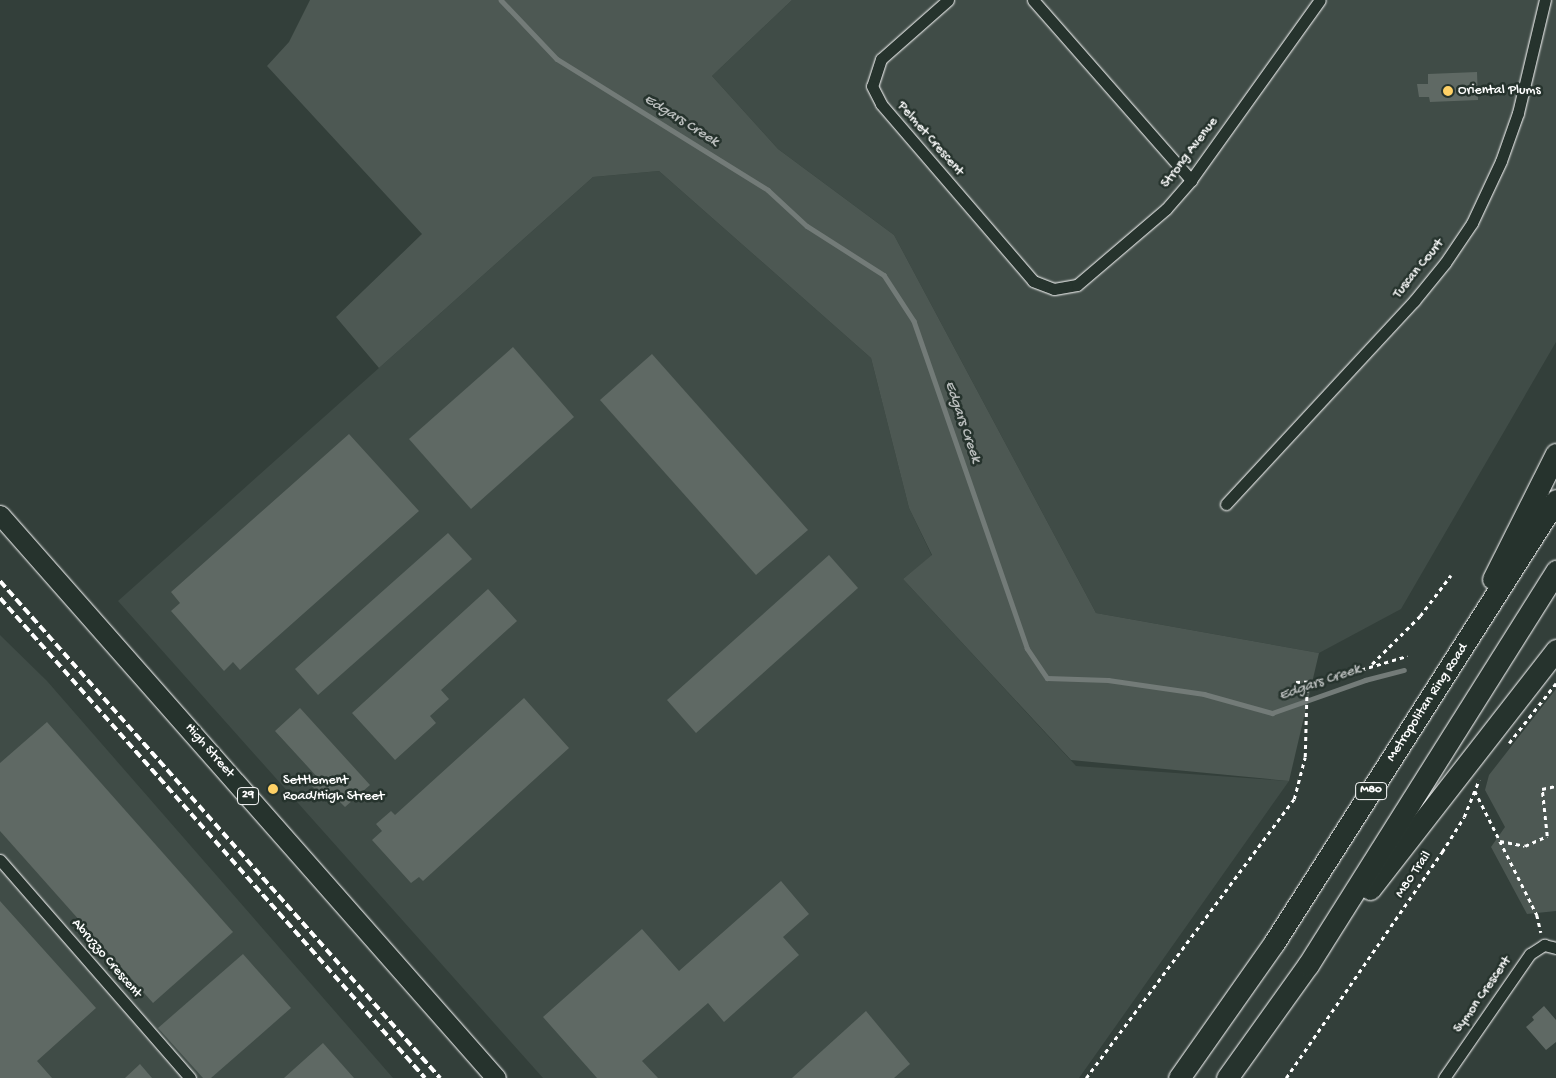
<!DOCTYPE html>
<html>
<head>
<meta charset="utf-8">
<style>
  body { margin:0 }
  #map { position:relative; width:1556px; height:1078px; overflow:hidden; background:#333f3a; font-family:"Gochi Hand",sans-serif }
  div>[style] { position:absolute }
  [style*='--x'] { left:calc(var(--x)*1px); top:calc(var(--y)*1px); width:calc(var(--w)*1px); rotate:calc(var(--a)*1deg) }
  .built>* { inset:0; background:#404c47 }
  .green>* { inset:0; background:#4d5853 }
  .stream>* { height:4.5px; margin:-2.25px; padding:0 2.25px; transform-origin:2.25px; border-radius:2.25px; background:#737b78 }
  .building>* { inset:0; background:#5f6964 }
  .path>* { height:2.5px; margin-top:-1.25px; transform-origin:0; background:repeating-linear-gradient(90deg,#fff 0 4px,transparent 0 8px) }
  .roads { filter:drop-shadow(0 0 1px #fff) drop-shadow(0 0 1px #fff) }
  .street>* { height:11px; margin:-5.5px; padding:0 5.5px; transform-origin:5.5px; border-radius:5.5px; background:#26332d }
  .primary>* { height:19px; margin:-9.5px; padding:0 9.5px; transform-origin:9.5px; border-radius:9.5px; background:#26332d }
  .highway>* { height:21px; margin:-10.5px; padding:0 10.5px; transform-origin:10.5px; border-radius:10.5px; background:#26332d }
  .rail>* { height:4px; margin-top:-2px; transform-origin:0; background:repeating-linear-gradient(90deg,#fff 0 8px,transparent 0 12px) }
  .dots>* { width:14px; height:14px; translate:-50% -50%; box-sizing:border-box; border:2px solid #26332d; border-radius:50% }
  span { translate:-50% -50%; white-space:nowrap; text-align:center; line-height:1.15; -webkit-text-stroke:5px #26332d; paint-order:stroke }
  .shield-label span { padding:1px 4px; background:#26332d; border:1px solid; border-radius:4px; -webkit-text-stroke-width:0 }
  .shield-label { font-size:12px; color:#fff; font-weight:700 }
  .poi-label { font-size:14px; color:#fff }
  .left { translate:0 -50%; text-align:left }
  .street-label { font-size:14px; color:#fff }
  .water-label { font-size:15px; color:#b9bdbc; font-style:italic }
</style>
</head>
<body>
<div id="map">
  <div class="built">
    <i style="clip-path:polygon(792px 0,1556px 0,1556px 342px,1401px 609px,1319px 653px,1096px 613px,894px 235px,778px 149px,712px 76px)"></i>
    <i style="clip-path:polygon(659px 171px,871px 358px,909px 508px,932px 556px,903px 579px,1076px 766px,1289px 781px,1079px 1078px,543px 1078px,118px 601px,593px 177px)"></i>
    <i style="clip-path:polygon(0 635px,47px 681px,393px 1078px,0 1078px)"></i>
  </div>
  <div class="green">
    <i style="clip-path:polygon(310px 0,792px 0,712px 76px,778px 149px,894px 235px,1096px 613px,1319px 653px,1289px 781px,1071px 760px,903px 579px,932px 555px,909px 508px,871px 358px,659px 171px,593px 177px,379px 368px,336px 317px,422px 234px,267px 66px,289px 42px)"></i>
    <i style="clip-path:polygon(1556px 689px,1556px 911px,1527px 914px,1491px 847px,1505px 827px,1485px 790px,1489px 775px)"></i>
  </div>
  <div class="stream">
    <i style="--x:501;--y:0;--w:81;--a:46.5"></i>
    <i style="--x:557;--y:59;--w:248;--a:31.8"></i>
    <i style="--x:768;--y:190;--w:53;--a:42.7"></i>
    <i style="--x:807;--y:226;--w:91;--a:32.5"></i>
    <i style="--x:884;--y:275;--w:55;--a:56.9"></i>
    <i style="--x:914;--y:321;--w:346;--a:70.9"></i>
    <i style="--x:1027;--y:648;--w:36;--a:56"></i>
    <i style="--x:1047;--y:678;--w:61;--a:1.9"></i>
    <i style="--x:1108;--y:680;--w:97;--a:8.3"></i>
    <i style="--x:1204;--y:694;--w:71;--a:15.6"></i>
    <i style="--x:1272;--y:713;--w:99;--a:-19.5"></i>
    <i style="--x:1365;--y:680;--w:40;--a:-14.4"></i>
  </div>
  <div class="building">
    <i style="clip-path:polygon(1477px 72px,1478px 100px,1430px 102px,1429px 97px,1419px 97px,1417px 84px,1428px 84px,1428px 74px)"></i>
    <i style="clip-path:polygon(513px 347px,574px 417px,471px 509px,409px 439px)"></i>
    <i style="clip-path:polygon(652px 354px,808px 530px,756px 575px,600px 400px)"></i>
    <i style="clip-path:polygon(349px 434px,419px 511px,240px 670px,233px 662px,224px 671px,171px 611px,180px 603px,171px 592px)"></i>
    <i style="clip-path:polygon(448px 533px,472px 559px,318px 695px,295px 669px)"></i>
    <i style="clip-path:polygon(829px 555px,858px 588px,696px 733px,667px 700px)"></i>
    <i style="clip-path:polygon(488px 589px,517px 621px,441px 690px,449px 699px,430px 716px,436px 723px,395px 760px,352px 713px)"></i>
    <i style="clip-path:polygon(524px 698px,569px 748px,423px 881px,419px 877px,411px 883px,372px 840px,382px 831px,376px 824px,391px 811px,395px 815px)"></i>
    <i style="clip-path:polygon(300px 708px,370px 785px,345px 807px,333px 795px,326px 801px,312px 786px,319px 779px,275px 731px)"></i>
    <i style="clip-path:polygon(47px 722px,233px 932px,153px 1003px,0 831px,0 763px)"></i>
    <i style="clip-path:polygon(781px 881px,809px 914px,783px 937px,799px 955px,724px 1022px,708px 1003px,642px 1061px,658px 1078px,597px 1078px,543px 1017px,642px 929px,679px 971px)"></i>
    <i style="clip-path:polygon(0 901px,96px 1008px,37px 1061px,52px 1078px,0 1078px)"></i>
    <i style="clip-path:polygon(243px 954px,291px 1008px,211px 1078px,203px 1078px,158px 1028px)"></i>
    <i style="clip-path:polygon(1544px 1006px,1556px 1020px,1556px 1042px,1546px 1050px,1526px 1027px,1534px 1020px,1532px 1017px)"></i>
    <i style="clip-path:polygon(866px 1011px,910px 1064px,894px 1078px,792px 1078px)"></i>
    <i style="clip-path:polygon(323px 1043px,354px 1078px,284px 1078px)"></i>
    <i style="clip-path:polygon(140px 1064px,152px 1078px,125px 1078px)"></i>
  </div>
  <div class="path">
    <i style="--x:1372;--y:664;--w:68;--a:-45"></i>
    <i style="--x:1420;--y:616;--w:51;--a:-52.9"></i>
    <i style="--x:1296;--y:682;--w:27;--a:-2"></i>
    <i style="--x:1323;--y:681;--w:88;--a:-16.6"></i>
    <i style="--x:1509;--y:743;--w:76;--a:-51.9"></i>
    <i style="--x:1475;--y:791;--w:56;--a:63.4"></i>
    <i style="--x:1500;--y:841;--w:25;--a:11"></i>
    <i style="--x:1525;--y:846;--w:24;--a:-24"></i>
    <i style="--x:1547;--y:836;--w:47;--a:-96.1"></i>
    <i style="--x:1542;--y:789;--w:14;--a:-12"></i>
    <i style="--x:1500;--y:841;--w:83;--a:63.4"></i>
    <i style="--x:1537;--y:915;--w:18;--a:77"></i>
    <i style="--x:1086;--y:1078;--w:348;--a:-53.3"></i>
    <i style="--x:1294;--y:799;--w:43;--a:-75.3"></i>
    <i style="--x:1305;--y:757;--w:75;--a:-88.5"></i>
    <i style="--x:1286;--y:1078;--w:275;--a:-55.4"></i>
    <i style="--x:1442;--y:852;--w:41;--a:-57.8"></i>
    <i style="--x:1464;--y:817;--w:40;--a:-68"></i>
  </div>
  <div class="roads">
    <div class="street">
      <i style="--x:948;--y:0;--w:89;--a:138.6"></i>
      <i style="--x:881;--y:59;--w:28;--a:108"></i>
      <i style="--x:872;--y:86;--w:20;--a:63"></i>
      <i style="--x:881;--y:104;--w:233;--a:49.3"></i>
      <i style="--x:1033;--y:281;--w:22;--a:21"></i>
      <i style="--x:1054;--y:289;--w:23;--a:-10"></i>
      <i style="--x:1077;--y:285;--w:117;--a:-40.5"></i>
      <i style="--x:1166;--y:209;--w:38;--a:-49"></i>
      <i style="--x:1191;--y:180;--w:221;--a:-54.4"></i>
      <i style="--x:1033;--y:0;--w:240;--a:48.7"></i>
      <i style="--x:1226;--y:504;--w:277;--a:-47.2"></i>
      <i style="--x:1414;--y:301;--w:49;--a:-50.8"></i>
      <i style="--x:1445;--y:263;--w:48;--a:-56"></i>
      <i style="--x:1472;--y:223;--w:68;--a:-64.9"></i>
      <i style="--x:1501;--y:161;--w:51;--a:-70.5"></i>
      <i style="--x:1518;--y:113;--w:116;--a:-76.6"></i>
      <i style="--x:0;--y:860;--w:289;--a:48.9"></i>
      <i style="--x:1444;--y:1078;--w:151;--a:-55.3"></i>
      <i style="--x:1530;--y:954;--w:17;--a:-33"></i>
      <i style="--x:1544;--y:945;--w:12;--a:14"></i>
    </div>
    <div class="primary">
      <i style="--x:0;--y:515;--w:750;--a:48.62"></i>
    </div>
    <div class="highway">
      <i style="--x:1493;--y:579;--w:140;--a:-63.3"></i>
      <i style="--x:1370;--y:889;--w:303;--a:-52.1"></i>
      <i style="--x:1179;--y:1078;--w:165;--a:-54.9"></i>
      <i style="--x:1274;--y:943;--w:525;--a:-57.52"></i>
      <i style="--x:1227;--y:1078;--w:139;--a:-54.4"></i>
      <i style="--x:1308;--y:965;--w:466;--a:-57.8"></i>
    </div>
  </div>
  <div class="rail">
    <i style="--x:0;--y:581;--w:664;--a:48.48"></i>
    <i style="--x:0;--y:598;--w:641;--a:48.48"></i>
  </div>
  <div class="dots">
    <i style="left:1448px;top:91px;background:#ffd166"></i>
    <i style="left:273px;top:789px;background:#ffd166"></i>
  </div>
  <div class="shield-label">
    <span style="left:1371px;top:791px">M80</span>
    <span style="left:248px;top:796px">29</span>
  </div>
  <div class="poi-label">
    <span class="left" style="left:1458px;top:91px">Oriental Plums</span>
    <span class="left" style="left:283px;top:789px">Settlement<br>Road/High Street</span>
  </div>
  <div class="street-label">
    <span style="left:930px;top:139px;rotate:49deg">Pelmet Crescent</span>
    <span style="left:1190px;top:153px;rotate:-53deg">Strong Avenue</span>
    <span style="left:1419px;top:269px;rotate:-51deg">Tuscan Court</span>
    <span style="left:1428px;top:703px;rotate:-57deg">Metropolitan Ring Road</span>
    <span style="left:209px;top:751px;rotate:49deg">High Street</span>
    <span style="left:1414px;top:875px;rotate:-56deg">M80 Trail</span>
    <span style="left:106px;top:959px;rotate:49deg">Abruzzo Crescent</span>
    <span style="left:1483px;top:995px;rotate:-55deg">Symon Crescent</span>
  </div>
  <div class="water-label">
    <span style="left:681px;top:121px;rotate:32deg">Edgars Creek</span>
    <span style="left:962px;top:422px;rotate:71deg">Edgars Creek</span>
    <span style="left:1320px;top:683px;rotate:-19deg">Edgars Creek</span>
  </div>
</div>
</body>
</html>
